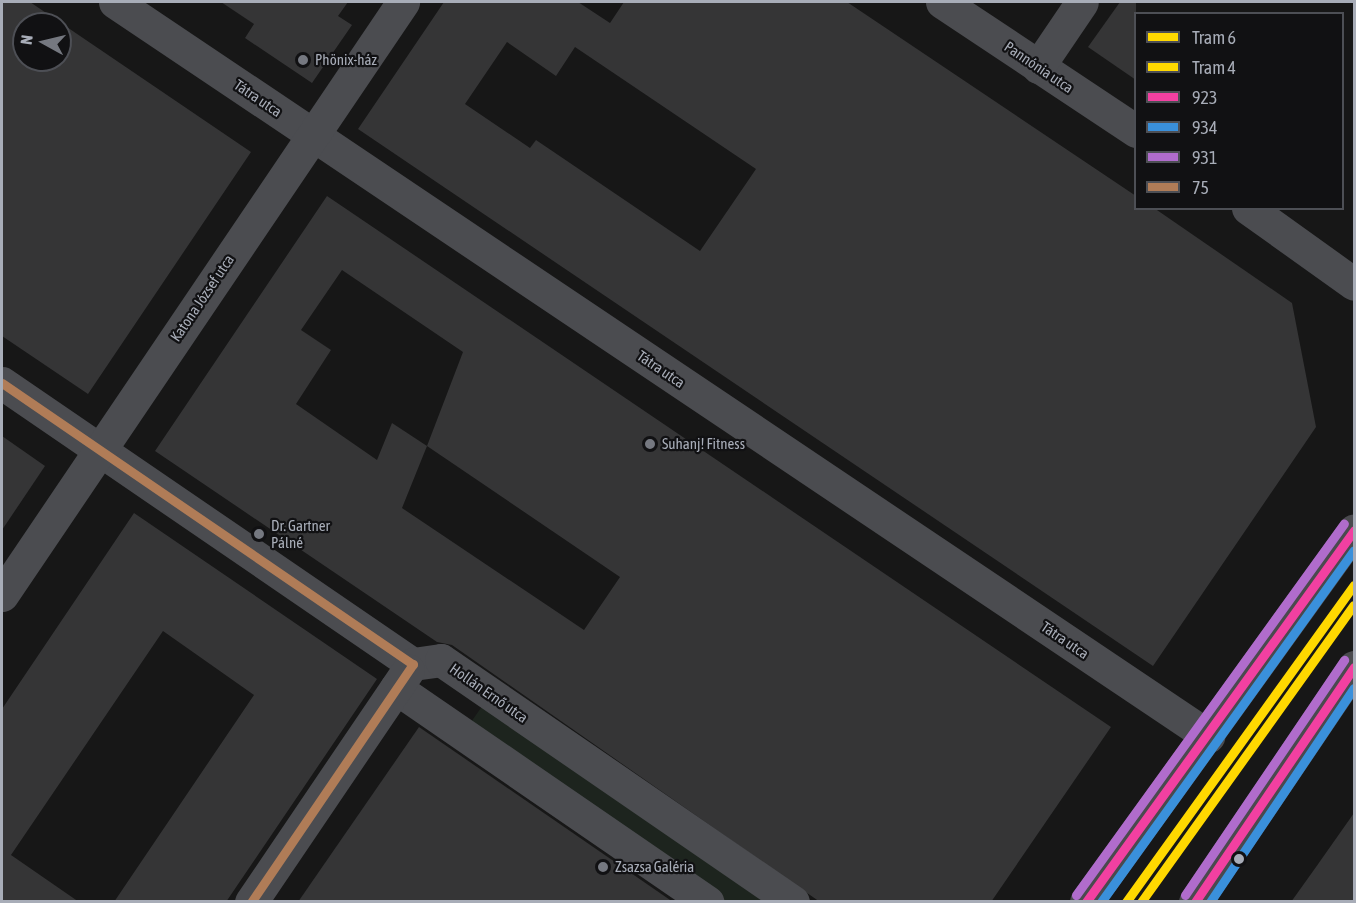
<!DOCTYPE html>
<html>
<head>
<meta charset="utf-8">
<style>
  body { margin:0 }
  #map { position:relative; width:1356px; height:903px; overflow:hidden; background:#171717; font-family:"Asap Condensed",sans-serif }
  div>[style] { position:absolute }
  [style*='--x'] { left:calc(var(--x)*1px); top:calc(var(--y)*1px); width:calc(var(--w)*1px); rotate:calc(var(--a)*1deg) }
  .green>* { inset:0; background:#1d241e }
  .building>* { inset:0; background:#353536 }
  .street>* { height:33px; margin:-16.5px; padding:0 16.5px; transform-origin:16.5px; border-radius:16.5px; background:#4b4c50 }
  .secondary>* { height:33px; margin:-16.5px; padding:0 16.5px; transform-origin:16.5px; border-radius:16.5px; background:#4a4a4e }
  .bus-1>* { height:9px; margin:-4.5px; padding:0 4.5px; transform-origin:4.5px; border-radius:4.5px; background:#f240a1 }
  .bus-2>* { height:9px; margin:-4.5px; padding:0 4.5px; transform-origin:4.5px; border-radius:4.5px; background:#3a90db }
  .bus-3>* { height:9px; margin:-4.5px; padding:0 4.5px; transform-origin:4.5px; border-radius:4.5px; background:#b06ccc }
  .bus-4>* { height:9px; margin:-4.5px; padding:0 4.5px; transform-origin:4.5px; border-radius:4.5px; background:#b07c57 }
  .tram-1>* { height:9px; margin:-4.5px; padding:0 4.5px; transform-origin:4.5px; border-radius:4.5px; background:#ffd800 }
  .tram-2>* { height:9px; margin:-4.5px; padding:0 4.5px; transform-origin:4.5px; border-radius:4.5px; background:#ffd800 }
  .dots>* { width:16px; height:16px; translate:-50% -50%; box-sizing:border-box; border:3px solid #111113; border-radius:50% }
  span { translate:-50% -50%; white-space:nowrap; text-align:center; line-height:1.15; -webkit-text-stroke:4.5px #111113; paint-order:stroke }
  .poi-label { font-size:15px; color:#a8adb8 }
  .left { translate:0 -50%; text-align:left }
  .street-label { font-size:15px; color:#a8adb8 }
  .frame { position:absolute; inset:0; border:3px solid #a8adb8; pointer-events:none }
  .legend { position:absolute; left:1134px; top:12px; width:210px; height:198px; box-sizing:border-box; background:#111113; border:2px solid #4d4f55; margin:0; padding:8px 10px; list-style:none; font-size:18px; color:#a8adb8 }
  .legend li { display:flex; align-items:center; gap:12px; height:30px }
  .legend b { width:30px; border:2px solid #4d4f55 }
  .north { position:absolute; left:12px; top:12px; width:60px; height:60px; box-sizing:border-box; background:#111113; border:2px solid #4d4f55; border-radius:50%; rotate:278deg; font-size:16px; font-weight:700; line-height:24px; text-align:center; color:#a8adb8 }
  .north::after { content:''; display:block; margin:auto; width:21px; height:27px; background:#757880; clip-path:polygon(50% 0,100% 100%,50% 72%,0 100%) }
</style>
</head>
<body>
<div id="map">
  <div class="green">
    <i style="clip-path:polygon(485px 702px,774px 901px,725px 901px,469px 725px)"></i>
  </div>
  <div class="building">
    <i style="clip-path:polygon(evenodd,2px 2px,30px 2px,251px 152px,88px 394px,2px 336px,2px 2px,24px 24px,60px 24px,60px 60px,24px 60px,24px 24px)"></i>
    <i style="clip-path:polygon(221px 2px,348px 2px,338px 16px,352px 25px,312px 83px,245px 38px,254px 24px)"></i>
    <i style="clip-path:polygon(evenodd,444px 2px,578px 2px,610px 23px,624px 2px,847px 2px,1136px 196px,1136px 208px,1154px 208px,1292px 303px,1316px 427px,1153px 666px,358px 129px,444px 2px,507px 42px,556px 76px,575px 47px,756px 169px,700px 251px,536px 140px,530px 148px,465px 104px,507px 42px)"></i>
    <i style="clip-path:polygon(1120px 2px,1136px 2px,1136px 80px,1088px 47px)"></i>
    <i style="clip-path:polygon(evenodd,327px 196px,1111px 727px,991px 902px,820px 902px,452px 645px,437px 642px,155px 451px,327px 196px,342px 270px,463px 352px,427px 446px,392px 423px,377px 460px,296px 404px,331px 350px,301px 330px,342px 270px,327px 196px,427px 446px,620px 577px,584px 630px,402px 508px,427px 446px)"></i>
    <i style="clip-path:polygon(2px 436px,45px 466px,2px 530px)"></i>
    <i style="clip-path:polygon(134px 513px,377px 679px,226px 902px,114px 902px,254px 695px,163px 631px,11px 855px,79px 902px,2px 902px,2px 709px)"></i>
    <i style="clip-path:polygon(419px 727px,673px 902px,298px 902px)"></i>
    <i style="clip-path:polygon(1354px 813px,1354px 902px,1291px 902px,1316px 867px)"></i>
  </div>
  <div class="street">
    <i style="--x:115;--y:2;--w:1317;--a:33.88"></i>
    <i style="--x:942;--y:2;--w:233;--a:33.6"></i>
    <i style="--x:1038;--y:67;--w:78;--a:-55.9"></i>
    <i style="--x:1248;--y:208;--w:130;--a:35.6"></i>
    <i style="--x:2;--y:383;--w:498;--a:34.4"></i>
    <i style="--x:413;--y:664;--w:28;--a:-8"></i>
    <i style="--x:441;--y:660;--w:427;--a:34.5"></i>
    <i style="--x:2;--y:595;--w:716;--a:-55.93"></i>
    <i style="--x:396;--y:688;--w:378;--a:34.5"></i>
    <i style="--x:251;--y:902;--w:280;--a:-55.9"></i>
  </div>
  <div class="secondary">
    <i style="--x:1086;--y:902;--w:458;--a:-54.2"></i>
    <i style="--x:1195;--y:902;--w:284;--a:-55.9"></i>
  </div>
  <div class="bus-1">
    <i style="--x:1086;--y:902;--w:458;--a:-54.2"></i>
    <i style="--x:1195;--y:902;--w:284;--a:-55.9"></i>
  </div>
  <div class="bus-2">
    <i style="--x:1101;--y:902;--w:433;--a:-54.3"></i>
    <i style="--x:1210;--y:902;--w:258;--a:-56.1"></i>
  </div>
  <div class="bus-3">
    <i style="--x:1076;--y:895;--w:458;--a:-54.2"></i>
    <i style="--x:1185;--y:895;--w:284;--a:-55.9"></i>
  </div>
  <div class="bus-4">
    <i style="--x:2;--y:383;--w:498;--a:34.4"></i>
    <i style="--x:413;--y:664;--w:288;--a:124.2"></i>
  </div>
  <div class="tram-1">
    <i style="--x:1126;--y:902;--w:390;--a:-54.3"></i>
  </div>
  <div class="tram-2">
    <i style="--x:1141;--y:902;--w:365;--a:-54.4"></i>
  </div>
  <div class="dots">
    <i style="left:303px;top:60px;background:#757880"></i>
    <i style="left:650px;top:444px;background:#757880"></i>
    <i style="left:259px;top:534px;background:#757880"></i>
    <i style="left:1239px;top:859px;background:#a8adb8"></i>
    <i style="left:603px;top:867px;background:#757880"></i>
  </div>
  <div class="poi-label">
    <span class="left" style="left:315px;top:60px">Phönix-ház</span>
    <span class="left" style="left:662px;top:444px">Suhanj! Fitness</span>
    <span class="left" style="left:271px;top:534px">Dr. Gartner<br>Pálné</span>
    <span class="left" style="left:615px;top:867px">Zsazsa Galéria</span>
  </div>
  <div class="street-label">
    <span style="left:1039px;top:67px;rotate:34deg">Pannónia utca</span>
    <span style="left:258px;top:98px;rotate:34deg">Tátra utca</span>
    <span style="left:202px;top:298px;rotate:-56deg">Katona József utca</span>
    <span style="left:661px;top:369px;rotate:34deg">Tátra utca</span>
    <span style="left:1065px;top:640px;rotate:34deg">Tátra utca</span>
    <span style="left:489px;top:693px;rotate:35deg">Hollán Ernő utca</span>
  </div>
  <div class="frame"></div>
  <ul class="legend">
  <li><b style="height:8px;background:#ffd800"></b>Tram 6</li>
  <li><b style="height:8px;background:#ffd800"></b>Tram 4</li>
  <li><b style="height:8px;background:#f240a1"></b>923</li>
  <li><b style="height:8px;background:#3a90db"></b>934</li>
  <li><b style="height:8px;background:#b06ccc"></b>931</li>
  <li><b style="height:8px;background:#b07c57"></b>75</li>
  </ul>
  <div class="north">N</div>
</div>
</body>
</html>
